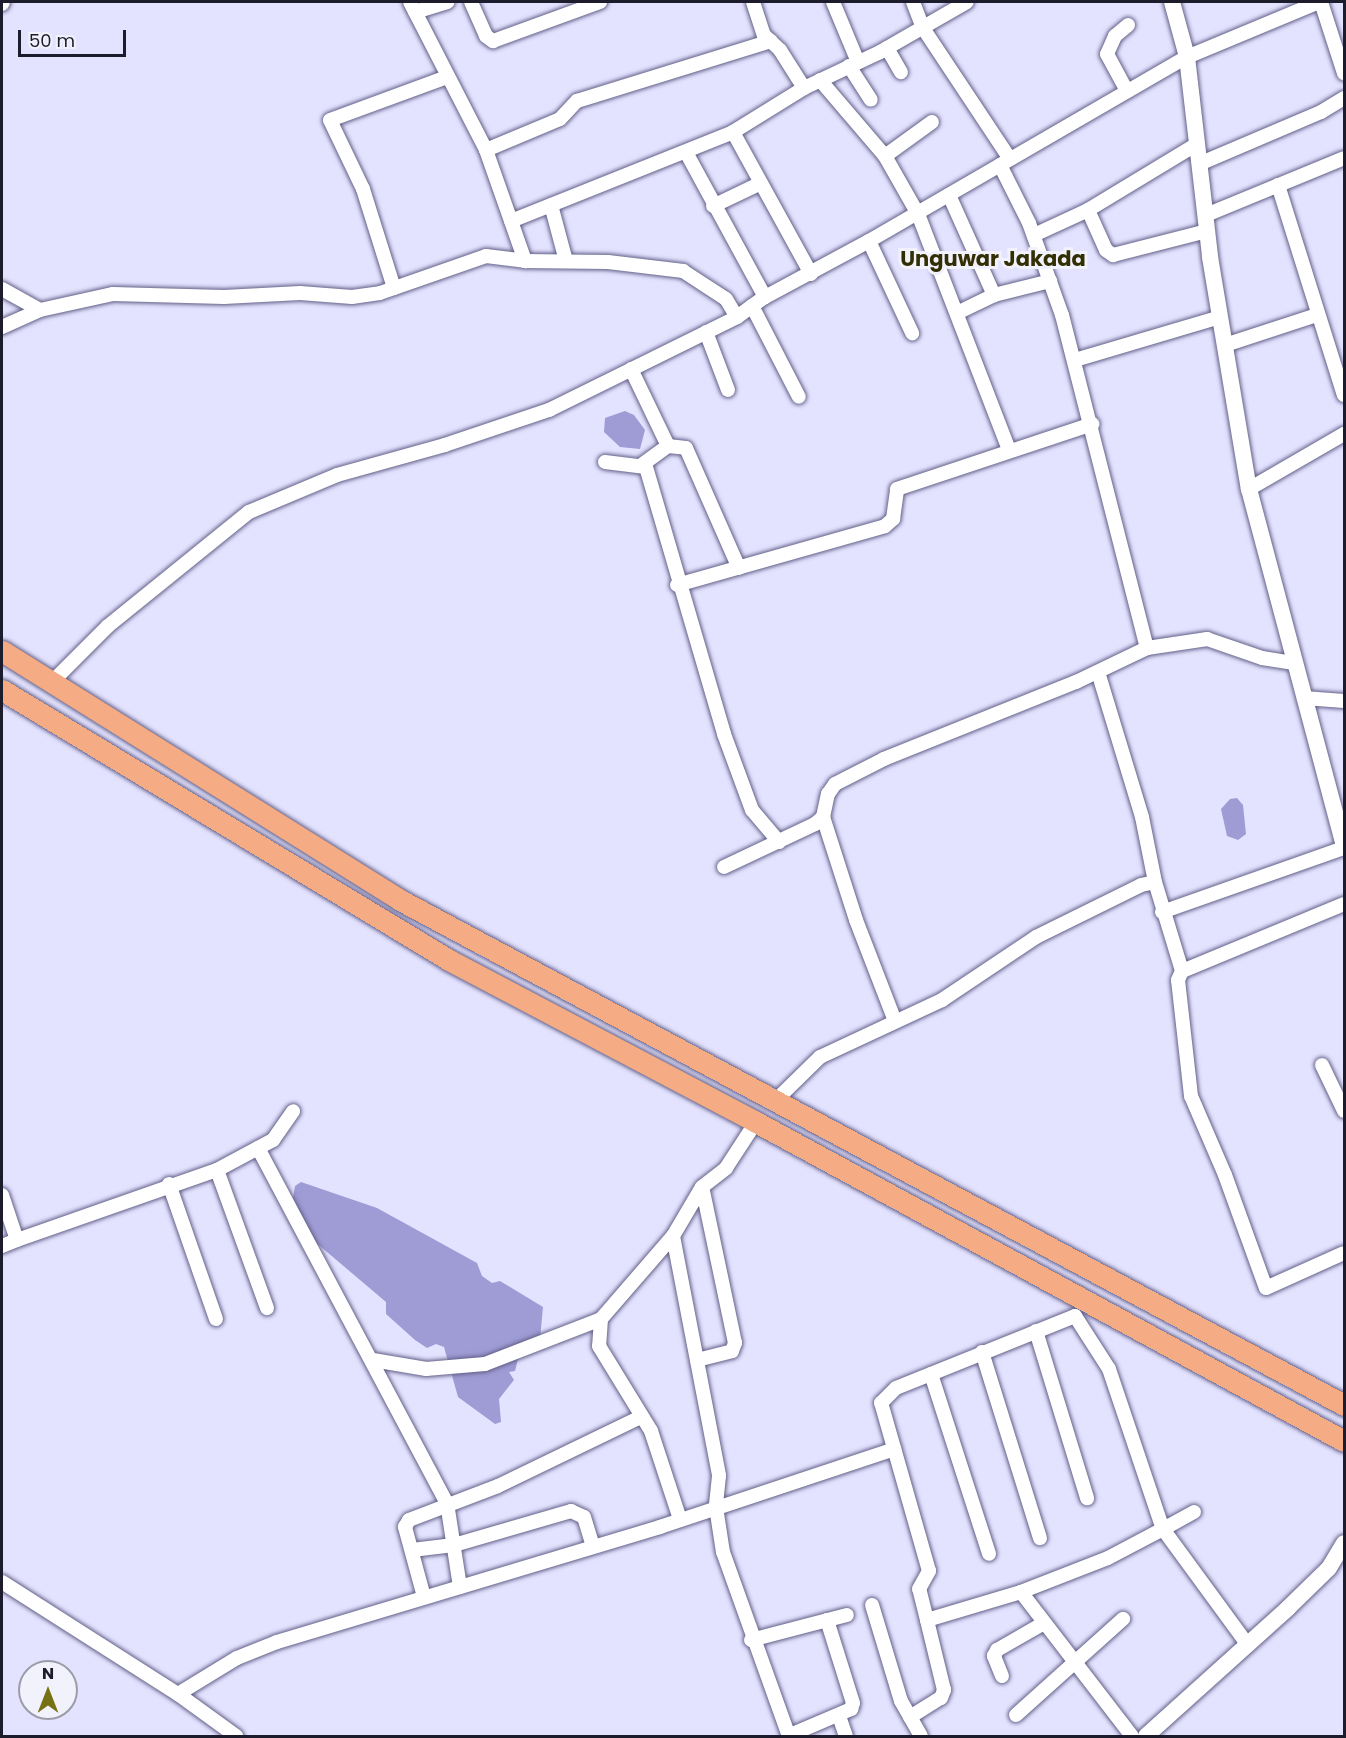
<!DOCTYPE html>
<html>
<head>
<meta charset="utf-8">
<style>
  body { margin:0 }
  #map { position:relative; width:1346px; height:1738px; overflow:hidden; background:#e4e3ff; font-family:Poppins,sans-serif }
  div>[style] { position:absolute }
  [style*='--x'] { left:calc(var(--x)*1px); top:calc(var(--y)*1px); width:calc(var(--w)*1px); rotate:calc(var(--a)*1deg) }
  .water>* { inset:0; background:#9e9bd5 }
  .roads { filter:drop-shadow(0 0 2px #626088) drop-shadow(0 0 2px #626088) }
  .minor>* { height:14px; margin:-7px; padding:0 7px; transform-origin:7px; border-radius:7px; background:#fff }
  .tertiary>* { height:16px; margin:-8px; padding:0 8px; transform-origin:8px; border-radius:8px; background:#fff }
  .primary>* { height:21px; margin:-10.5px; padding:0 10.5px; transform-origin:10.5px; border-radius:10.5px; background:#f5ac84 }
  span { translate:-50% -50%; white-space:nowrap; text-align:center; line-height:1.15; -webkit-text-stroke:6px #f2f2fc; paint-order:stroke }
  .district-label { font-size:21px; color:#312f03; font-weight:700 }
  .frame { position:absolute; inset:0; border:3px solid #1c1c2c; pointer-events:none }
  .north { position:absolute; left:18px; top:1660px; width:60px; height:60px; box-sizing:border-box; background:#f2f2fc; border:2px solid #9c9ca9; border-radius:50%; rotate:0deg; font-size:16px; font-weight:700; line-height:24px; text-align:center; color:#1c1c2c }
  .north::after { content:''; display:block; margin:auto; width:21px; height:27px; background:#767113; clip-path:polygon(50% 0,100% 100%,50% 72%,0 100%) }
  .scale { position:absolute; left:18px; top:30px; width:108px; height:27px; box-sizing:border-box; border:3px solid #1c1c2c; border-top:0; padding-left:8px; font-size:18px; line-height:21px; white-space:nowrap; color:#1c1c2c; -webkit-text-stroke:4px #f2f2fc; paint-order:stroke }
</style>
</head>
<body>
<div id="map">
  <div class="water">
    <i style="clip-path:polygon(625px 411px,634px 415px,645px 430px,640px 449px,620px 447px,604px 432px,605px 418px)"></i>
    <i style="clip-path:polygon(1230px 799px,1237px 798px,1243px 805px,1246px 834px,1238px 840px,1227px 836px,1221px 809px)"></i>
    <i style="clip-path:polygon(301px 1182px,377px 1208px,477px 1263px,482px 1276px,492px 1283px,500px 1281px,543px 1307px,540px 1339px,518px 1359px,515px 1371px,509px 1372px,514px 1380px,499px 1399px,501px 1422px,495px 1424px,458px 1397px,444px 1347px,436px 1344px,427px 1348px,415px 1340px,386px 1314px,386px 1302px,314px 1241px,293px 1198px,295px 1186px)"></i>
  </div>
  <div class="roads">
    <div class="minor">
      <i style="--x:410;--y:2;--w:166;--a:62.8"></i>
      <i style="--x:486;--y:150;--w:118;--a:70.6"></i>
      <i style="--x:471;--y:2;--w:37;--a:66"></i>
      <i style="--x:486;--y:36;--w:9;--a:36"></i>
      <i style="--x:493;--y:41;--w:114;--a:-20"></i>
      <i style="--x:753;--y:2;--w:35;--a:72"></i>
      <i style="--x:764;--y:35;--w:22;--a:43"></i>
      <i style="--x:780;--y:50;--w:45;--a:57.7"></i>
      <i style="--x:833;--y:2;--w:65;--a:67.4"></i>
      <i style="--x:913;--y:2;--w:28;--a:69"></i>
      <i style="--x:923;--y:28;--w:157;--a:56.4"></i>
      <i style="--x:1321;--y:2;--w:75;--a:72.1"></i>
      <i style="--x:2;--y:4;--w:2;--a:-63"></i>
      <i style="--x:415;--y:12;--w:34;--a:-17"></i>
      <i style="--x:887;--y:48;--w:28;--a:60"></i>
      <i style="--x:849;--y:66;--w:40;--a:57.1"></i>
      <i style="--x:820;--y:80;--w:100;--a:49.5"></i>
      <i style="--x:885;--y:156;--w:67;--a:60.4"></i>
      <i style="--x:918;--y:214;--w:253;--a:68.9"></i>
      <i style="--x:1127;--y:91;--w:42;--a:-118.4"></i>
      <i style="--x:1107;--y:54;--w:20;--a:-66"></i>
      <i style="--x:1115;--y:36;--w:17;--a:-40"></i>
      <i style="--x:733;--y:132;--w:162;--a:61.2"></i>
      <i style="--x:486;--y:150;--w:80;--a:-22.7"></i>
      <i style="--x:560;--y:119;--w:25;--a:-47"></i>
      <i style="--x:577;--y:101;--w:203;--a:-17.2"></i>
      <i style="--x:687;--y:154;--w:163;--a:61.4"></i>
      <i style="--x:885;--y:156;--w:58;--a:-35.9"></i>
      <i style="--x:1199;--y:164;--w:133;--a:-23.1"></i>
      <i style="--x:1321;--y:112;--w:27;--a:-31"></i>
      <i style="--x:1000;--y:165;--w:65;--a:63.4"></i>
      <i style="--x:1029;--y:223;--w:98;--a:70.3"></i>
      <i style="--x:1062;--y:315;--w:344;--a:75.7"></i>
      <i style="--x:1278;--y:185;--w:220;--a:72.6"></i>
      <i style="--x:949;--y:195;--w:110;--a:65.8"></i>
      <i style="--x:551;--y:205;--w:58;--a:75"></i>
      <i style="--x:713;--y:206;--w:53;--a:-25.6"></i>
      <i style="--x:1088;--y:210;--w:44;--a:65.8"></i>
      <i style="--x:1106;--y:250;--w:9;--a:36"></i>
      <i style="--x:1113;--y:255;--w:97;--a:-14.3"></i>
      <i style="--x:1206;--y:215;--w:149;--a:-22.4"></i>
      <i style="--x:511;--y:221;--w:239;--a:-21.8"></i>
      <i style="--x:733;--y:132;--w:84;--a:-31.8"></i>
      <i style="--x:804;--y:88;--w:84;--a:-25.3"></i>
      <i style="--x:880;--y:52;--w:100;--a:-29.9"></i>
      <i style="--x:1034;--y:235;--w:60;--a:-24.8"></i>
      <i style="--x:1088;--y:210;--w:127;--a:-31.2"></i>
      <i style="--x:869;--y:241;--w:102;--a:64.9"></i>
      <i style="--x:394;--y:288;--w:104;--a:-107.4"></i>
      <i style="--x:363;--y:189;--w:76;--a:-115.6"></i>
      <i style="--x:330;--y:120;--w:125;--a:-20.2"></i>
      <i style="--x:2;--y:289;--w:43;--a:28.9"></i>
      <i style="--x:752;--y:306;--w:102;--a:62.7"></i>
      <i style="--x:957;--y:313;--w:41;--a:-25.9"></i>
      <i style="--x:994;--y:295;--w:58;--a:-14"></i>
      <i style="--x:2;--y:327;--w:42;--a:-24.1"></i>
      <i style="--x:40;--y:310;--w:75;--a:-12.4"></i>
      <i style="--x:113;--y:294;--w:111;--a:1.5"></i>
      <i style="--x:224;--y:297;--w:76;--a:-3"></i>
      <i style="--x:300;--y:293;--w:52;--a:4.4"></i>
      <i style="--x:352;--y:297;--w:28;--a:-8"></i>
      <i style="--x:380;--y:293;--w:112;--a:-19.2"></i>
      <i style="--x:486;--y:256;--w:39;--a:7"></i>
      <i style="--x:525;--y:261;--w:83;--a:0.7"></i>
      <i style="--x:608;--y:262;--w:76;--a:6.8"></i>
      <i style="--x:683;--y:271;--w:51;--a:33.1"></i>
      <i style="--x:726;--y:299;--w:21;--a:59"></i>
      <i style="--x:706;--y:332;--w:62;--a:69.2"></i>
      <i style="--x:1225;--y:345;--w:97;--a:-18.1"></i>
      <i style="--x:1075;--y:360;--w:151;--a:-16.5"></i>
      <i style="--x:631;--y:369;--w:85;--a:64.3"></i>
      <i style="--x:668;--y:446;--w:18;--a:6"></i>
      <i style="--x:686;--y:448;--w:131;--a:66.2"></i>
      <i style="--x:605;--y:462;--w:41;--a:7"></i>
      <i style="--x:646;--y:467;--w:278;--a:73.7"></i>
      <i style="--x:724;--y:734;--w:81;--a:69.8"></i>
      <i style="--x:752;--y:810;--w:42;--a:49.8"></i>
      <i style="--x:643;--y:464;--w:31;--a:-36"></i>
      <i style="--x:1249;--y:489;--w:110;--a:-30.1"></i>
      <i style="--x:677;--y:585;--w:216;--a:-15.8"></i>
      <i style="--x:885;--y:526;--w:11;--a:-41"></i>
      <i style="--x:893;--y:519;--w:30;--a:-82"></i>
      <i style="--x:897;--y:489;--w:206;--a:-18.4"></i>
      <i style="--x:1098;--y:672;--w:152;--a:73.1"></i>
      <i style="--x:1142;--y:817;--w:66;--a:78.7"></i>
      <i style="--x:50;--y:684;--w:82;--a:-45"></i>
      <i style="--x:108;--y:626;--w:181;--a:-39"></i>
      <i style="--x:249;--y:512;--w:95;--a:-22.8"></i>
      <i style="--x:337;--y:475;--w:112;--a:-15.5"></i>
      <i style="--x:445;--y:445;--w:110;--a:-18.6"></i>
      <i style="--x:549;--y:410;--w:210;--a:-26.3"></i>
      <i style="--x:737;--y:317;--w:34;--a:-36"></i>
      <i style="--x:765;--y:297;--w:118;--a:-28.3"></i>
      <i style="--x:869;--y:241;--w:367;--a:-30.1"></i>
      <i style="--x:1187;--y:57;--w:143;--a:-22.6"></i>
      <i style="--x:1304;--y:698;--w:40;--a:4.3"></i>
      <i style="--x:823;--y:817;--w:108;--a:72.2"></i>
      <i style="--x:856;--y:920;--w:108;--a:68.9"></i>
      <i style="--x:724;--y:867;--w:101;--a:-25.3"></i>
      <i style="--x:815;--y:824;--w:11;--a:-41"></i>
      <i style="--x:823;--y:817;--w:24;--a:-78"></i>
      <i style="--x:828;--y:794;--w:12;--a:-55"></i>
      <i style="--x:835;--y:784;--w:55;--a:-27"></i>
      <i style="--x:884;--y:759;--w:207;--a:-21.9"></i>
      <i style="--x:1076;--y:682;--w:79;--a:-25.6"></i>
      <i style="--x:1147;--y:648;--w:61;--a:-8.5"></i>
      <i style="--x:1207;--y:639;--w:58;--a:19.1"></i>
      <i style="--x:1262;--y:658;--w:31;--a:9"></i>
      <i style="--x:1344;--y:904;--w:175;--a:157.5"></i>
      <i style="--x:1182;--y:971;--w:10;--a:114"></i>
      <i style="--x:1178;--y:980;--w:117;--a:83.6"></i>
      <i style="--x:1191;--y:1096;--w:86;--a:66.7"></i>
      <i style="--x:1225;--y:1175;--w:120;--a:70.1"></i>
      <i style="--x:1266;--y:1288;--w:85;--a:-24.2"></i>
      <i style="--x:1162;--y:912;--w:193;--a:-19.4"></i>
      <i style="--x:1322;--y:1065;--w:51;--a:64.4"></i>
      <i style="--x:775;--y:1101;--w:63;--a:-44.4"></i>
      <i style="--x:820;--y:1057;--w:135;--a:-25"></i>
      <i style="--x:942;--y:1000;--w:113;--a:-33.8"></i>
      <i style="--x:1036;--y:937;--w:117;--a:-26.3"></i>
      <i style="--x:1141;--y:885;--w:14;--a:-12"></i>
      <i style="--x:1155;--y:882;--w:93;--a:73.1"></i>
      <i style="--x:258;--y:1148;--w:402;--a:62"></i>
      <i style="--x:447;--y:1503;--w:85;--a:81.2"></i>
      <i style="--x:217;--y:1170;--w:147;--a:70.1"></i>
      <i style="--x:169;--y:1184;--w:143;--a:70.8"></i>
      <i style="--x:2;--y:1195;--w:47;--a:71.6"></i>
      <i style="--x:17;--y:1240;--w:212;--a:-19.3"></i>
      <i style="--x:217;--y:1170;--w:64;--a:-28.2"></i>
      <i style="--x:273;--y:1140;--w:35;--a:-55"></i>
      <i style="--x:673;--y:1236;--w:244;--a:79.1"></i>
      <i style="--x:719;--y:1476;--w:31;--a:96"></i>
      <i style="--x:716;--y:1507;--w:46;--a:81.2"></i>
      <i style="--x:723;--y:1552;--w:195;--a:70.3"></i>
      <i style="--x:2;--y:1246;--w:16;--a:-22"></i>
      <i style="--x:601;--y:1319;--w:27;--a:94"></i>
      <i style="--x:599;--y:1346;--w:100;--a:58.5"></i>
      <i style="--x:651;--y:1431;--w:93;--a:71.8"></i>
      <i style="--x:1036;--y:1331;--w:175;--a:73"></i>
      <i style="--x:982;--y:1352;--w:195;--a:72.7"></i>
      <i style="--x:373;--y:1360;--w:54;--a:9.6"></i>
      <i style="--x:426;--y:1369;--w:59;--a:-4.8"></i>
      <i style="--x:485;--y:1364;--w:124;--a:-21.2"></i>
      <i style="--x:601;--y:1319;--w:110;--a:-49.1"></i>
      <i style="--x:673;--y:1236;--w:57;--a:-59.4"></i>
      <i style="--x:702;--y:1187;--w:31;--a:-38"></i>
      <i style="--x:726;--y:1168;--w:55;--a:-56.9"></i>
      <i style="--x:697;--y:1360;--w:36;--a:-14"></i>
      <i style="--x:732;--y:1351;--w:9;--a:-69"></i>
      <i style="--x:735;--y:1343;--w:159;--a:-101.9"></i>
      <i style="--x:931;--y:1374;--w:189;--a:72.1"></i>
      <i style="--x:1194;--y:1512;--w:35;--a:151"></i>
      <i style="--x:1163;--y:1529;--w:62;--a:152.2"></i>
      <i style="--x:1108;--y:1558;--w:93;--a:158.7"></i>
      <i style="--x:1021;--y:1592;--w:98;--a:163.4"></i>
      <i style="--x:927;--y:1620;--w:32;--a:-104"></i>
      <i style="--x:919;--y:1589;--w:21;--a:-61"></i>
      <i style="--x:929;--y:1571;--w:175;--a:-105.9"></i>
      <i style="--x:881;--y:1403;--w:21;--a:-45"></i>
      <i style="--x:896;--y:1388;--w:193;--a:-21.9"></i>
      <i style="--x:1075;--y:1316;--w:63;--a:57.3"></i>
      <i style="--x:1109;--y:1369;--w:169;--a:71.4"></i>
      <i style="--x:1163;--y:1529;--w:144;--a:53.8"></i>
      <i style="--x:412;--y:1550;--w:42;--a:-6.8"></i>
      <i style="--x:454;--y:1545;--w:122;--a:-16.2"></i>
      <i style="--x:571;--y:1511;--w:14;--a:25"></i>
      <i style="--x:584;--y:1517;--w:31;--a:73"></i>
      <i style="--x:2;--y:1582;--w:209;--a:32.5"></i>
      <i style="--x:178;--y:1694;--w:72;--a:35.9"></i>
      <i style="--x:1021;--y:1592;--w:182;--a:52.4"></i>
      <i style="--x:424;--y:1597;--w:73;--a:-105.2"></i>
      <i style="--x:405;--y:1527;--w:8;--a:-60"></i>
      <i style="--x:409;--y:1520;--w:95;--a:-20.9"></i>
      <i style="--x:498;--y:1486;--w:159;--a:-25.8"></i>
      <i style="--x:872;--y:1605;--w:100;--a:73.2"></i>
      <i style="--x:901;--y:1701;--w:40;--a:60.3"></i>
      <i style="--x:751;--y:1640;--w:99;--a:-14.6"></i>
      <i style="--x:1002;--y:1676;--w:22;--a:-112"></i>
      <i style="--x:994;--y:1656;--w:7;--a:-63"></i>
      <i style="--x:997;--y:1650;--w:54;--a:-29.9"></i>
      <i style="--x:178;--y:1694;--w:69;--a:-31.4"></i>
      <i style="--x:237;--y:1658;--w:43;--a:-21.8"></i>
      <i style="--x:277;--y:1642;--w:400;--a:-16.7"></i>
      <i style="--x:660;--y:1527;--w:247;--a:-18.4"></i>
      <i style="--x:1016;--y:1715;--w:144;--a:-41.9"></i>
      <i style="--x:839;--y:1716;--w:21;--a:71"></i>
      <i style="--x:910;--y:1717;--w:36;--a:-32"></i>
      <i style="--x:941;--y:1698;--w:9;--a:-69"></i>
      <i style="--x:944;--y:1690;--w:72;--a:-103.7"></i>
      <i style="--x:788;--y:1736;--w:69;--a:-23.2"></i>
      <i style="--x:851;--y:1709;--w:6;--a:-72"></i>
      <i style="--x:853;--y:1703;--w:87;--a:-107.4"></i>
    </div>
    <div class="tertiary">
      <i style="--x:1172;--y:2;--w:57;--a:74.7"></i>
      <i style="--x:1187;--y:57;--w:201;--a:83.4"></i>
      <i style="--x:1210;--y:257;--w:235;--a:80.5"></i>
      <i style="--x:1249;--y:489;--w:368;--a:75.1"></i>
      <i style="--x:1146;--y:1736;--w:191;--a:-42"></i>
      <i style="--x:1288;--y:1608;--w:57;--a:-44.3"></i>
      <i style="--x:1329;--y:1568;--w:29;--a:-59"></i>
    </div>
    <div class="primary">
      <i style="--x:2;--y:651;--w:469;--a:32"></i>
      <i style="--x:400;--y:900;--w:1071;--a:28.14"></i>
      <i style="--x:2;--y:690;--w:522;--a:31.13"></i>
      <i style="--x:449;--y:960;--w:347;--a:27.8"></i>
      <i style="--x:756;--y:1122;--w:669;--a:28.48"></i>
    </div>
  </div>
  <div class="district-label">
    <span style="left:993px;top:259px">Unguwar Jakada</span>
  </div>
  <div class="frame"></div>
  <div class="north">N</div>
  <div class="scale">50 m</div>
</div>
</body>
</html>
